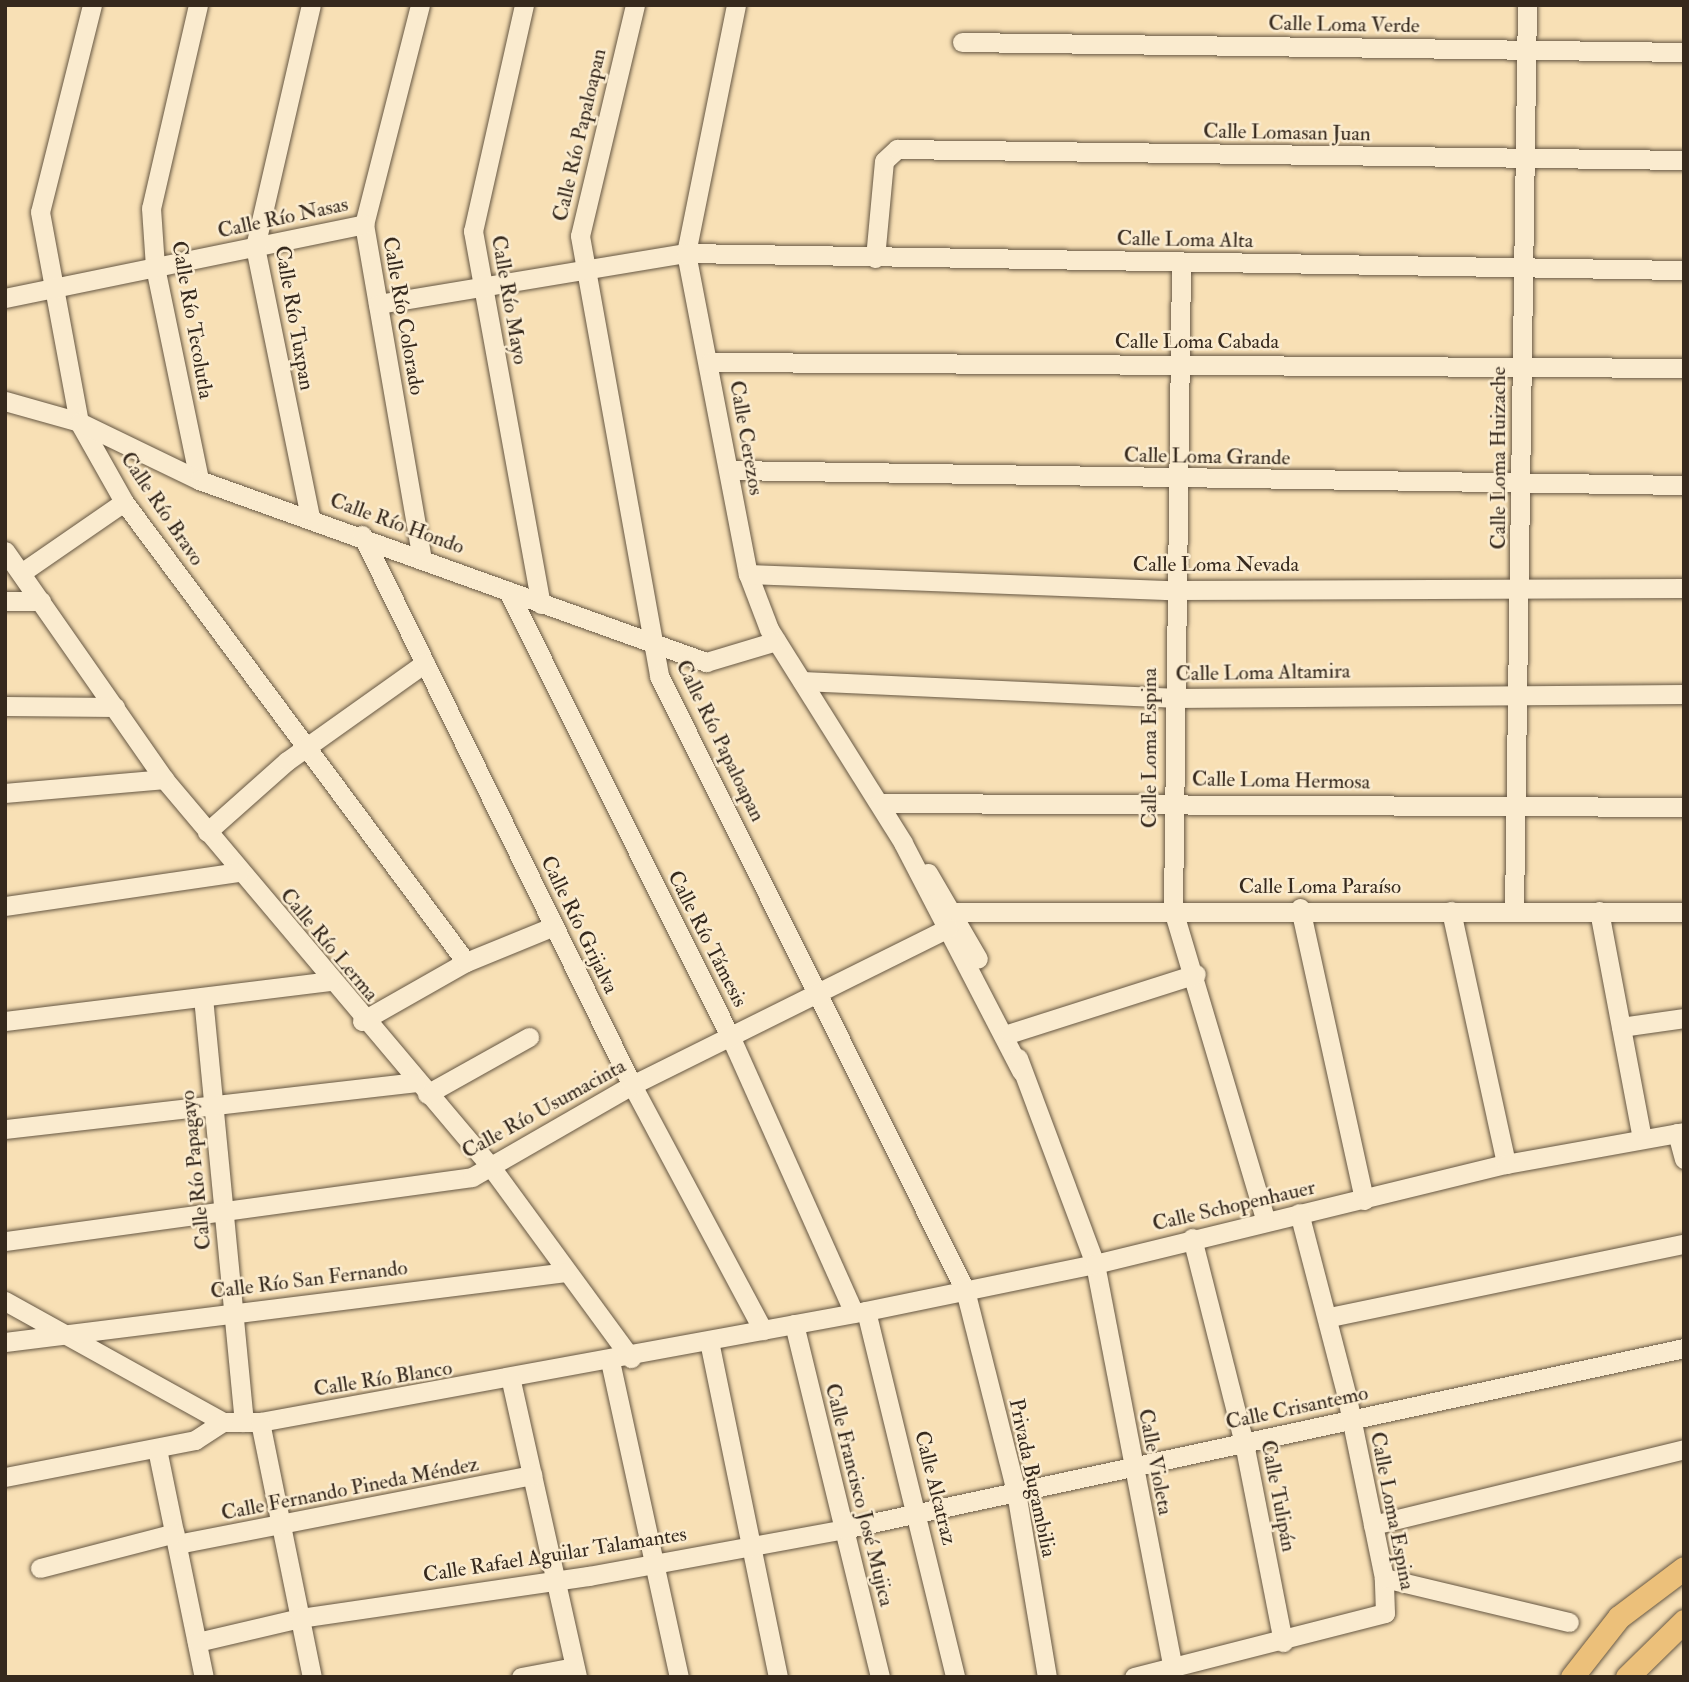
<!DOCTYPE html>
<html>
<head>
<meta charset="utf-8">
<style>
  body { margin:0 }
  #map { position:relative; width:1689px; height:1682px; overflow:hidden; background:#f8e0b5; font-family:"IM FELL Double Pica",serif }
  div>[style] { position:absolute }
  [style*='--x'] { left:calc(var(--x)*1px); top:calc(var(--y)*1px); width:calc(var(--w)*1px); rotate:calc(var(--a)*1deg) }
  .roads { filter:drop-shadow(0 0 2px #665743) drop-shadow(0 0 2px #665743) }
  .minor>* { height:19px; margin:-9.5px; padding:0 9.5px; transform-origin:9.5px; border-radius:9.5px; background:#faebcf }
  .major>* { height:23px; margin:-11.5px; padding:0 11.5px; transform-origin:11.5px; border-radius:11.5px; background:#ecc07a }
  span { translate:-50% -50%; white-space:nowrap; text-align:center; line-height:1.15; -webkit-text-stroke:5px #faebcf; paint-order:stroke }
  .street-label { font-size:21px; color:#36291d }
  .frame { position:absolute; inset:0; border:7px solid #36291d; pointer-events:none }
</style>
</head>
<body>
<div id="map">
  <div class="roads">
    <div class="minor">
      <i style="--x:92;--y:5;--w:213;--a:104.1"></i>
      <i style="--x:40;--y:212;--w:214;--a:79.5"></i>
      <i style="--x:79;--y:422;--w:92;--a:60.6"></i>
      <i style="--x:124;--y:502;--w:573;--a:53.37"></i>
      <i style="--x:198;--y:5;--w:208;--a:103"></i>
      <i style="--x:151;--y:208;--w:59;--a:86.1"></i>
      <i style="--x:155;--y:267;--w:217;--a:78.3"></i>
      <i style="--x:420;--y:5;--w:226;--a:104.3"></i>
      <i style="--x:364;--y:224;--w:336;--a:80.2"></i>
      <i style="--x:524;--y:5;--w:232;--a:102.7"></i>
      <i style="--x:473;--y:231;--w:379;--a:79.7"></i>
      <i style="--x:635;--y:5;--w:237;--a:103.4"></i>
      <i style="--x:580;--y:236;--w:447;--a:79.8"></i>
      <i style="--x:659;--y:676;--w:686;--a:63.51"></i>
      <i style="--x:965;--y:1290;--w:208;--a:75.8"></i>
      <i style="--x:1016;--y:1492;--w:188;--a:80.5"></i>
      <i style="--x:736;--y:5;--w:253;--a:101.4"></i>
      <i style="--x:686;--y:253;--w:327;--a:79.1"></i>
      <i style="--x:748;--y:574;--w:59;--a:69.1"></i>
      <i style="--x:769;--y:629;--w:252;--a:57.9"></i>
      <i style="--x:903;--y:843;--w:257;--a:62.6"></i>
      <i style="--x:962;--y:42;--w:722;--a:0.79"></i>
      <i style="--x:875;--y:258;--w:97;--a:-84.7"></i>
      <i style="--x:884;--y:161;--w:18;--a:-43"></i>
      <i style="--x:897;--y:149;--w:787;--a:0.8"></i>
      <i style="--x:1181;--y:263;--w:647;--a:90.71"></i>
      <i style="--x:1173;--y:910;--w:322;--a:73.4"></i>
      <i style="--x:5;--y:298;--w:367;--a:-11.6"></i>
      <i style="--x:378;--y:304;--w:312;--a:-9.4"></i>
      <i style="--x:686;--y:253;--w:998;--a:0.98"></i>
      <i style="--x:710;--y:362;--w:974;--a:0.35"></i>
      <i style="--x:5;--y:401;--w:77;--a:15.8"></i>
      <i style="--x:79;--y:422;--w:133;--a:25.8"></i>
      <i style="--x:199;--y:480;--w:539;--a:19.75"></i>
      <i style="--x:706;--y:662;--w:73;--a:-16.7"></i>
      <i style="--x:729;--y:470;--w:955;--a:0.9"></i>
      <i style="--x:310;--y:517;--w:276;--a:-101.5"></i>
      <i style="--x:255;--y:247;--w:248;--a:-77"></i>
      <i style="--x:362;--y:535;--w:613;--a:63.85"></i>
      <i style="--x:632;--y:1085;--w:278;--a:61.9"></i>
      <i style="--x:5;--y:551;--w:278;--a:55.1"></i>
      <i style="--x:164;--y:779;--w:507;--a:49.88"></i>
      <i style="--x:491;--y:1167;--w:237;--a:53.8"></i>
      <i style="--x:21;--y:573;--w:125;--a:-34.6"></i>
      <i style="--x:748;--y:574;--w:424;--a:2.2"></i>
      <i style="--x:1172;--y:590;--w:512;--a:-0.22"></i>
      <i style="--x:508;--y:591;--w:500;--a:63.5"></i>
      <i style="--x:731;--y:1038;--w:301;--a:65.9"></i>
      <i style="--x:5;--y:601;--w:36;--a:0"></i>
      <i style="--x:802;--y:681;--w:371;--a:2.6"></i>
      <i style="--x:1173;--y:698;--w:511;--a:-0.45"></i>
      <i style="--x:5;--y:706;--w:110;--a:0.5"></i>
      <i style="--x:5;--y:793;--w:160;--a:-5"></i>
      <i style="--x:879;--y:803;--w:805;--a:0.28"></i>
      <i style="--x:207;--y:832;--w:107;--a:-41.6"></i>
      <i style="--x:287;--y:761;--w:169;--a:-35.4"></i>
      <i style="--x:928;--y:873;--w:99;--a:59.8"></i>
      <i style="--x:5;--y:906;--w:236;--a:-8.3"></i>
      <i style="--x:1300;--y:908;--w:299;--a:77.6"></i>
      <i style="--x:1514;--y:910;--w:905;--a:-89.18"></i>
      <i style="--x:1451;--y:911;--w:259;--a:77.7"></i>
      <i style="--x:1599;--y:911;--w:232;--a:79.3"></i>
      <i style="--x:956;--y:912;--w:728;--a:0"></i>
      <i style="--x:203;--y:997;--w:427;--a:84.5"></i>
      <i style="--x:5;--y:1021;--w:327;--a:-7"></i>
      <i style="--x:362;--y:1021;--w:120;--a:-29.6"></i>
      <i style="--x:466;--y:962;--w:95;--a:-22.2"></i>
      <i style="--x:1621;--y:1027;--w:64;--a:-8.1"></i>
      <i style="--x:1011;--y:1033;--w:194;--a:-17.7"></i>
      <i style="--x:1018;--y:1058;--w:220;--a:69.5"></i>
      <i style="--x:1095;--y:1264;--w:411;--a:79.1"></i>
      <i style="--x:427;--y:1094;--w:117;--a:-29.2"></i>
      <i style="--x:5;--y:1129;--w:414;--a:-6.5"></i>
      <i style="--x:1677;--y:1133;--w:27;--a:75"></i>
      <i style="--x:1192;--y:1238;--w:211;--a:75.8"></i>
      <i style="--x:1244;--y:1443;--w:203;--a:78.9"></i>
      <i style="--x:5;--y:1241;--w:471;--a:-7.8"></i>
      <i style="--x:472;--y:1177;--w:185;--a:-29.9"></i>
      <i style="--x:632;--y:1085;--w:353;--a:-26.4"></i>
      <i style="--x:5;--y:1301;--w:249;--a:29"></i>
      <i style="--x:223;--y:1422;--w:37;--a:0"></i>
      <i style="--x:260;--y:1422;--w:616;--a:-10.38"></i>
      <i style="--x:866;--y:1311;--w:234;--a:-11.6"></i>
      <i style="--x:1095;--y:1264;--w:423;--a:-13.7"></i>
      <i style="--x:1506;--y:1164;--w:181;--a:-10.2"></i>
      <i style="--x:866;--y:1311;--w:377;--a:76.3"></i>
      <i style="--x:1330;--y:1317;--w:361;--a:-11.7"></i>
      <i style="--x:794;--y:1324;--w:363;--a:76.3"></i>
      <i style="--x:709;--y:1341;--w:343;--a:78.4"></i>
      <i style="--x:5;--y:1342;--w:565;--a:-7.11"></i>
      <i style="--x:610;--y:1361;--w:323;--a:77.7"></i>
      <i style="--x:511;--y:1381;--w:303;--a:77.4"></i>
      <i style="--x:260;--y:1422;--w:260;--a:78.5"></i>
      <i style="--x:157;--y:1449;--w:233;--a:78.4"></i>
      <i style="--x:5;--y:1477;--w:194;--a:-11"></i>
      <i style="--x:195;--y:1440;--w:33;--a:-33"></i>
      <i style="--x:1373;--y:1525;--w:320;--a:-13.7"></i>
      <i style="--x:177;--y:1544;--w:362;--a:-11"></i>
      <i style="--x:40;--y:1568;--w:139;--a:-14.5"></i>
      <i style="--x:1384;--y:1578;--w:190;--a:13.4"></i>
      <i style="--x:197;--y:1642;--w:106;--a:-13.1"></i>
      <i style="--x:300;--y:1618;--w:292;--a:-8.3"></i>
      <i style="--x:589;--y:1576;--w:259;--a:-10.4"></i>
      <i style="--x:844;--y:1529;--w:859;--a:-12.16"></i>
      <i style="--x:521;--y:1677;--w:54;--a:-10.7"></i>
      <i style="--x:1134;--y:1677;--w:259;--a:-14.3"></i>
      <i style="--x:1385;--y:1613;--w:35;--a:-92"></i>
      <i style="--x:1384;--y:1578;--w:185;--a:-101.6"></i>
      <i style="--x:1347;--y:1397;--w:190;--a:-104.6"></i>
    </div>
    <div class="major">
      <i style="--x:1572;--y:1677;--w:76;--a:-51.9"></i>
      <i style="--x:1619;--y:1617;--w:81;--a:-37"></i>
      <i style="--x:1627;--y:1677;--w:80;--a:-44.5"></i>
    </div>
  </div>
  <div class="street-label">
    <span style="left:1344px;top:25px;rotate:1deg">Calle Loma Verde</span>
    <span style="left:1287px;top:133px;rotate:1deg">Calle Lomasan Juan</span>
    <span style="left:580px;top:135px;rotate:-77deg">Calle Río Papaloapan</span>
    <span style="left:283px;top:218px;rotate:-12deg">Calle Río Nasas</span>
    <span style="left:1185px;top:240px;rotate:1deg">Calle Loma Alta</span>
    <span style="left:509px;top:300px;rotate:80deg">Calle Río Mayo</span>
    <span style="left:403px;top:316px;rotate:80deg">Calle Río Colorado</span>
    <span style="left:294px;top:318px;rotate:80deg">Calle Río Tuxpan</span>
    <span style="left:192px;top:320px;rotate:80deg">Calle Río Tecolutla</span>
    <span style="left:1197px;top:342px">Calle Loma Cabada</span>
    <span style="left:746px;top:438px;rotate:80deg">Calle Cerezos</span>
    <span style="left:1207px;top:457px;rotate:1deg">Calle Loma Grande</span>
    <span style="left:1499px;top:458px;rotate:-90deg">Calle Loma Huizache</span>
    <span style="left:162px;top:509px;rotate:56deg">Calle Río Bravo</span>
    <span style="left:397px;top:524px;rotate:20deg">Calle Río Hondo</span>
    <span style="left:1216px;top:565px">Calle Loma Nevada</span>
    <span style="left:1263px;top:673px;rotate:-1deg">Calle Loma Altamira</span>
    <span style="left:720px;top:741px;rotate:64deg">Calle Río Papaloapan</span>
    <span style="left:1150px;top:748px;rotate:-90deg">Calle Loma Espina</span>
    <span style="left:1281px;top:781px;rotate:1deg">Calle Loma Hermosa</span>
    <span style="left:1320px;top:887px">Calle Loma Paraíso</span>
    <span style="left:579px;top:925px;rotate:64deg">Calle Río Grijalva</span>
    <span style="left:707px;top:939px;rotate:63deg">Calle Río Támesis</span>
    <span style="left:329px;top:945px;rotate:50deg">Calle Río Lerma</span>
    <span style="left:544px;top:1109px;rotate:-29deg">Calle Río Usumacinta</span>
    <span style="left:196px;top:1170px;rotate:-96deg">Calle Río Papagayo</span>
    <span style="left:1234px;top:1206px;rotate:-13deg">Calle Schopenhauer</span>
    <span style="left:309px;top:1280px;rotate:-7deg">Calle Río San Fernando</span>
    <span style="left:383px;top:1379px;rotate:-9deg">Calle Río Blanco</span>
    <span style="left:1297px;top:1408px;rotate:-12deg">Calle Crisantemo</span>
    <span style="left:1155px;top:1462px;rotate:79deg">Calle Violeta</span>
    <span style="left:1032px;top:1478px;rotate:78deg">Privada Bugambilia</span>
    <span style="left:935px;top:1488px;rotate:76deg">Calle Alcatraz</span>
    <span style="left:350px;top:1489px;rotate:-11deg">Calle Fernando Pineda Méndez</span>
    <span style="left:859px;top:1495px;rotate:76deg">Calle Francisco José Mujica</span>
    <span style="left:1278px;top:1496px;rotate:79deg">Calle Tulipán</span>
    <span style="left:1392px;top:1511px;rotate:79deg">Calle Loma Espina</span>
    <span style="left:555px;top:1555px;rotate:-9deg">Calle Rafael Aguilar Talamantes</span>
  </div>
  <div class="frame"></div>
</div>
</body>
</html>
